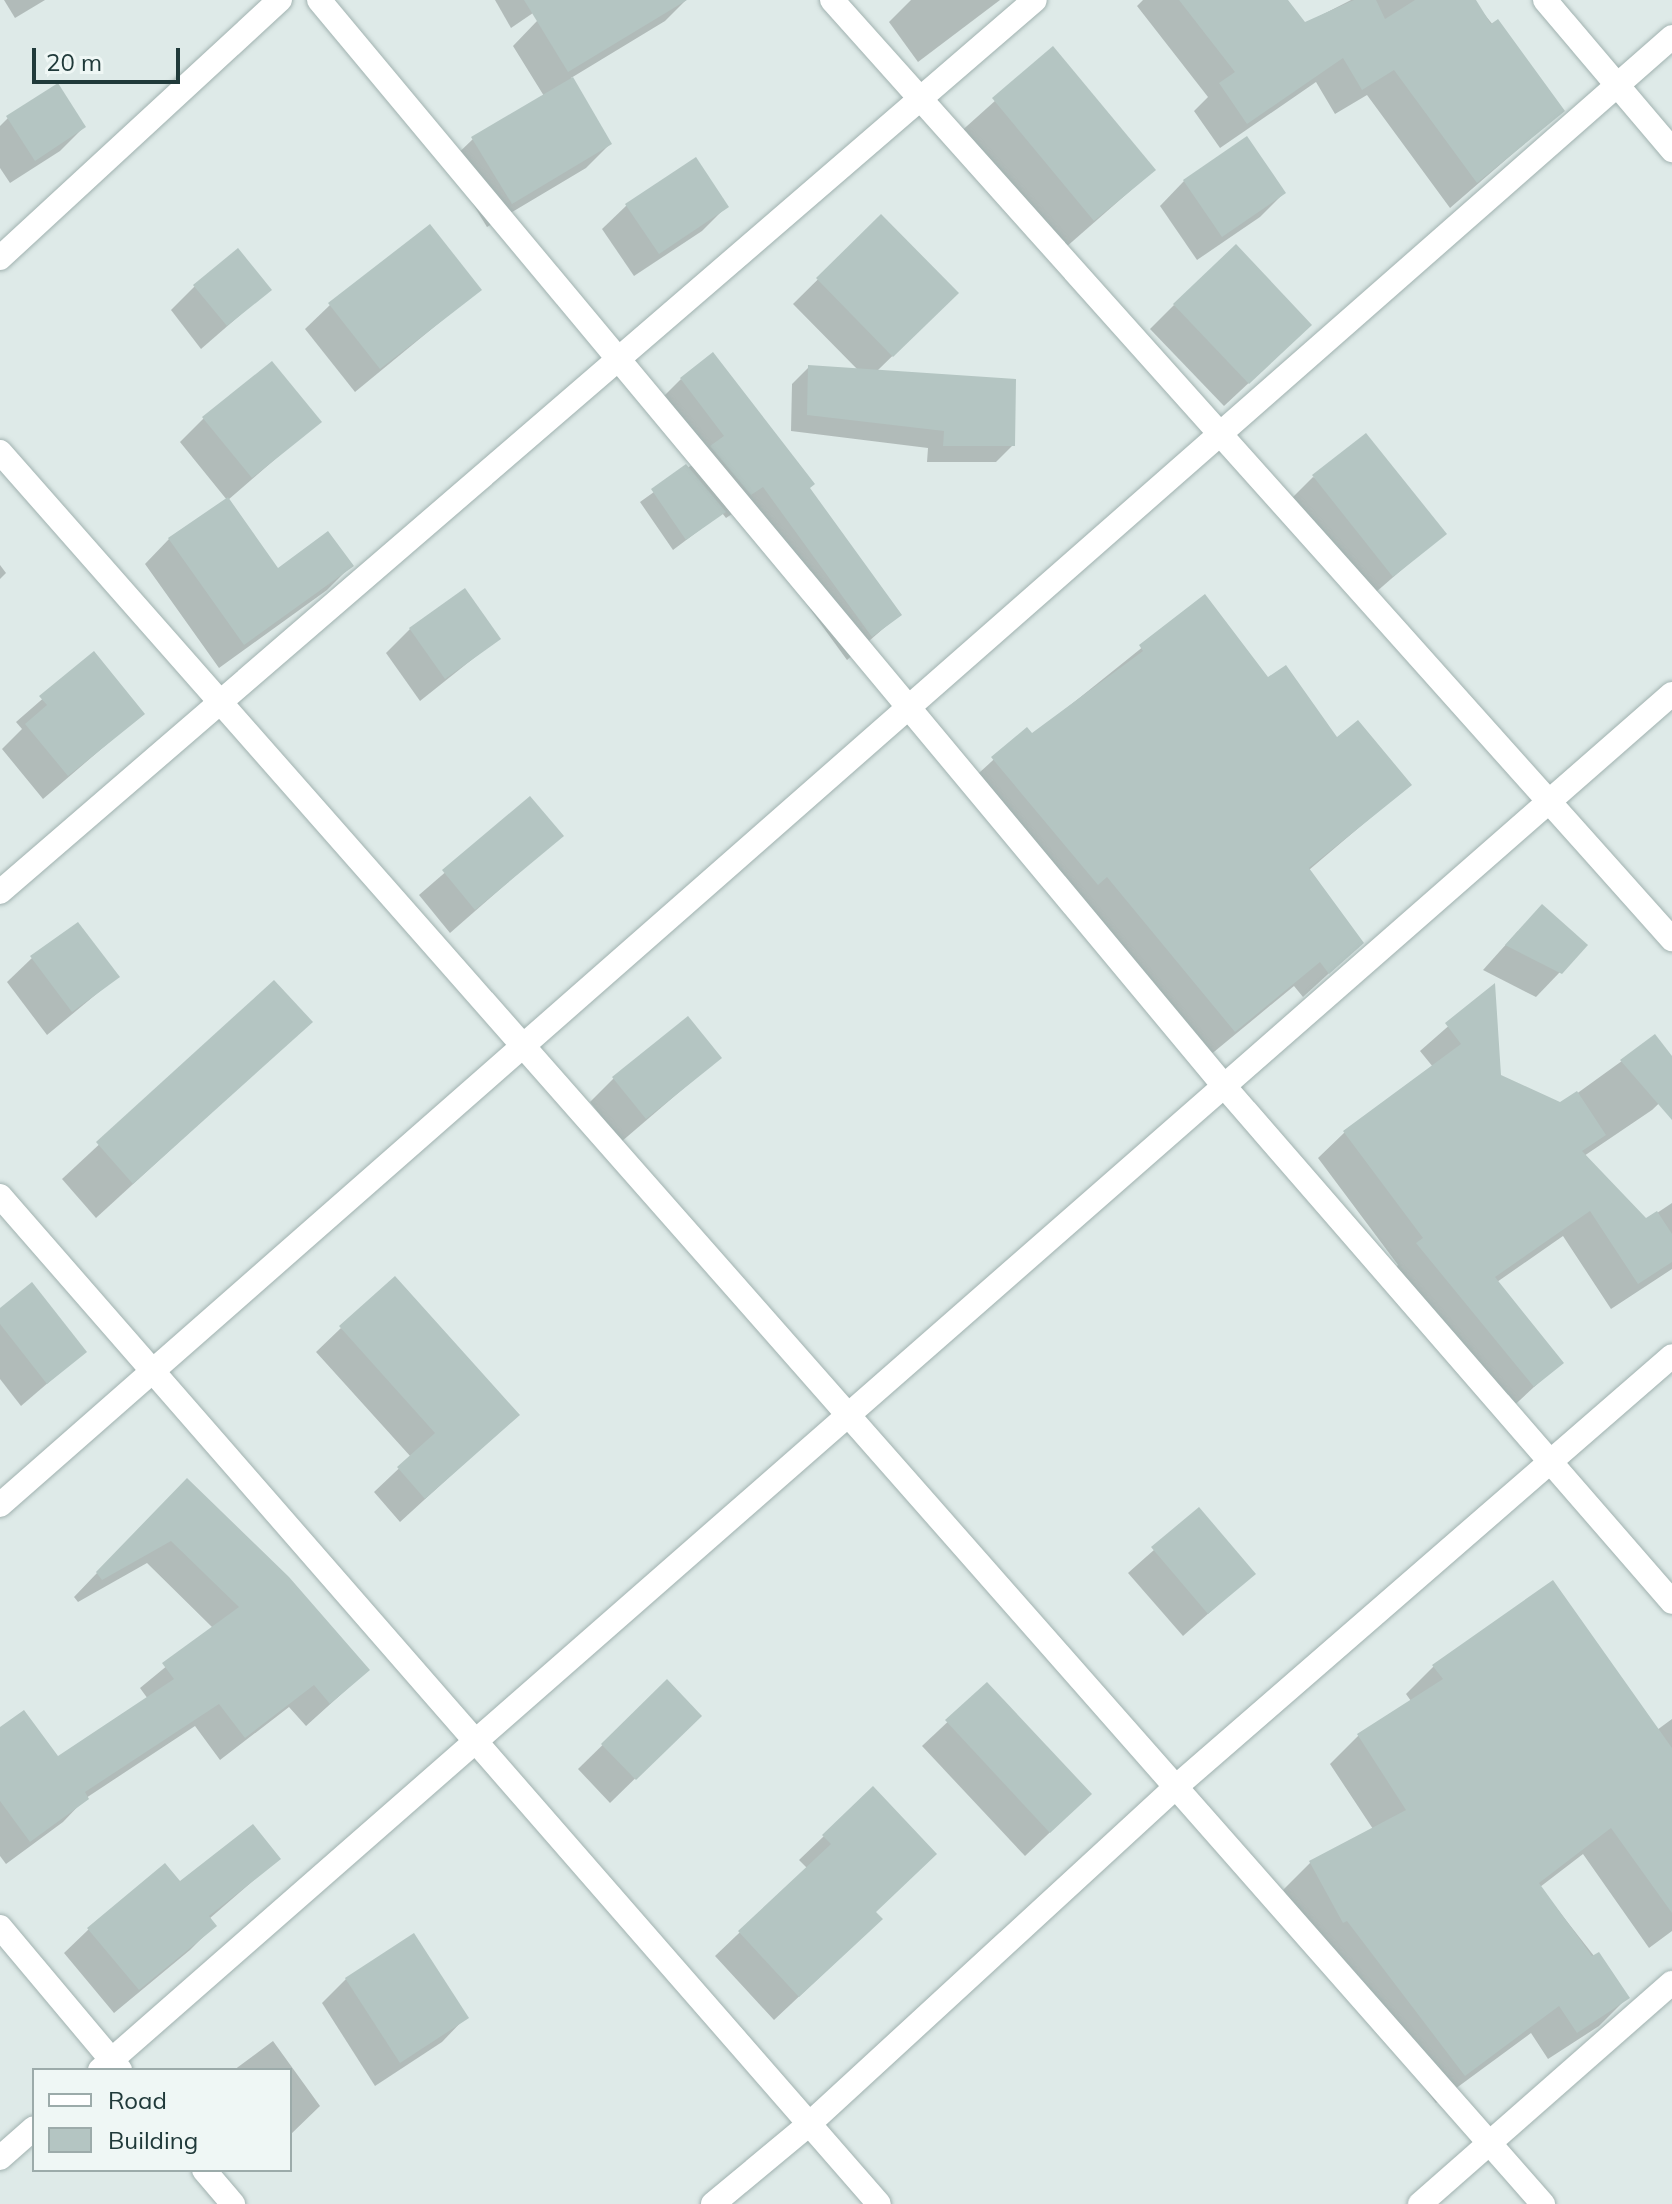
<!DOCTYPE html>
<html>
<head>
<meta charset="utf-8">
<style>
  body { margin:0 }
  #map { position:relative; width:1672px; height:2204px; overflow:hidden; background:#deeae8; font-family:Mulish,sans-serif }
  div>[style] { position:absolute }
  [style*='--x'] { left:calc(var(--x)*1px); top:calc(var(--y)*1px); width:calc(var(--w)*1px); rotate:calc(var(--a)*1deg) }
  .shadow>* { inset:0; background:#0003 }
  .building>* { inset:0; background:#b4c5c2 }
  .roads { filter:drop-shadow(0 0 2px #a1b2b0) drop-shadow(0 0 2px #a1b2b0) }
  .minor>* { height:24px; margin:-12px; padding:0 12px; transform-origin:12px; border-radius:12px; background:#fff }
  span { translate:-50% -50%; white-space:nowrap; text-align:center; line-height:1.15; -webkit-text-stroke:6px #eff7f5; paint-order:stroke }
  .legend { position:absolute; left:32px; top:2068px; width:260px; height:104px; box-sizing:border-box; background:#eff7f5; border:2px solid #9cabaa; margin:0; padding:10px 14px; list-style:none; font-size:24px; color:#203a3a }
  .legend li { display:flex; align-items:center; gap:16px; height:40px }
  .legend b { width:40px; border:2px solid #9cabaa }
  .scale { position:absolute; left:32px; top:48px; width:148px; height:36px; box-sizing:border-box; border:4px solid #203a3a; border-top:0; padding-left:10px; font-size:24px; line-height:28px; white-space:nowrap; color:#203a3a; -webkit-text-stroke:6px #eff7f5; paint-order:stroke }
</style>
</head>
<body>
<div id="map">
  <div class="shadow">
    <i style="clip-path:polygon(4px 0,45px 0,15px 18px)"></i>
    <i style="clip-path:polygon(495px 0,552px 0,511px 28px)"></i>
    <i style="clip-path:polygon(572px 0,686px 0,665px 21px,571px 78px,610px 144px,586px 168px,487px 227px,448px 163px,473px 139px,544px 96px,513px 46px,537px 21px)"></i>
    <i style="clip-path:polygon(911px 0,1000px 0,918px 62px,889px 22px)"></i>
    <i style="clip-path:polygon(1143px 0,1285px 0,1304px 24px,1351px 0,1473px 0,1562px 111px,1450px 208px,1367px 95px,1335px 114px,1316px 82px,1220px 148px,1194px 111px,1208px 97px,1137px 6px)"></i>
    <i style="clip-path:polygon(1053px 49px,1154px 170px,1057px 255px,957px 135px)"></i>
    <i style="clip-path:polygon(8px 118px,84px 127px,60px 151px,10px 183px,0 168px,0 126px)"></i>
    <i style="clip-path:polygon(1246px 139px,1284px 193px,1260px 217px,1197px 260px,1160px 206px,1184px 181px)"></i>
    <i style="clip-path:polygon(627px 205px,726px 207px,702px 231px,634px 276px,602px 229px)"></i>
    <i style="clip-path:polygon(881px 217px,957px 293px,877px 371px,1013px 445px,996px 462px,927px 462px,928px 448px,791px 431px,792px 384px,809px 367px,858px 370px,793px 304px)"></i>
    <i style="clip-path:polygon(195px 286px,269px 290px,201px 349px,171px 310px)"></i>
    <i style="clip-path:polygon(479px 290px,355px 392px,305px 329px,330px 305px)"></i>
    <i style="clip-path:polygon(1174px 305px,1285px 349px,1224px 406px,1150px 329px)"></i>
    <i style="clip-path:polygon(681px 379px,808px 488px,899px 615px,847px 660px,738px 510px,726px 518px,722px 513px,673px 550px,640px 502px,700px 459px,657px 403px)"></i>
    <i style="clip-path:polygon(204px 418px,319px 421px,228px 500px,278px 571px,351px 566px,327px 590px,219px 668px,145px 564px,169px 539px,227px 500px,180px 442px)"></i>
    <i style="clip-path:polygon(1313px 477px,1444px 533px,1368px 599px,1289px 501px)"></i>
    <i style="clip-path:polygon(0 565px,6px 573px,0 579px)"></i>
    <i style="clip-path:polygon(1205px 597px,1268px 680px,1336px 740px,1409px 785px,1309px 870px,1362px 943px,1303px 997px,1294px 986px,1209px 1056px,967px 784px,1027px 729px,1032px 736px)"></i>
    <i style="clip-path:polygon(410px 629px,499px 638px,420px 701px,386px 653px)"></i>
    <i style="clip-path:polygon(94px 654px,142px 714px,43px 799px,2px 749px,22px 729px,16px 722px)"></i>
    <i style="clip-path:polygon(530px 799px,561px 836px,450px 933px,419px 895px)"></i>
    <i style="clip-path:polygon(1518px 931px,1560px 972px,1536px 997px,1483px 970px)"></i>
    <i style="clip-path:polygon(32px 958px,117px 977px,47px 1035px,7px 982px)"></i>
    <i style="clip-path:polygon(274px 982px,310px 1022px,96px 1218px,62px 1179px)"></i>
    <i style="clip-path:polygon(1493px 987px,1499px 1076px,1561px 1105px,1644px 1045px,1672px 1077px,1672px 1091px,1652px 1110px,1584px 1156px,1645px 1221px,1672px 1203px,1672px 1269px,1611px 1309px,1563px 1236px,1497px 1282px,1561px 1362px,1507px 1412px,1392px 1271px,1398px 1265px,1318px 1158px,1345px 1132px,1433px 1067px,1420px 1051px)"></i>
    <i style="clip-path:polygon(719px 1058px,621px 1142px,590px 1102px,614px 1078px)"></i>
    <i style="clip-path:polygon(0 1310px,84px 1352px,21px 1406px,0 1379px)"></i>
    <i style="clip-path:polygon(341px 1328px,517px 1415px,400px 1522px,374px 1492px,411px 1457px,316px 1352px)"></i>
    <i style="clip-path:polygon(163px 1504px,368px 1670px,306px 1726px,289px 1707px,220px 1760px,195px 1726px,86px 1798px,63px 1822px,6px 1864px,0 1856px,0 1730px,58px 1759px,148px 1699px,140px 1688px,213px 1628px,147px 1563px,78px 1602px,74px 1597px)"></i>
    <i style="clip-path:polygon(1199px 1510px,1253px 1574px,1183px 1636px,1128px 1573px)"></i>
    <i style="clip-path:polygon(1434px 1666px,1657px 1730px,1672px 1719px,1672px 1931px,1649px 1948px,1583px 1854px,1540px 1887px,1627px 1998px,1599px 2026px,1548px 2059px,1531px 2033px,1436px 2103px,1318px 1947px,1283px 1890px,1311px 1862px,1373px 1829px,1330px 1764px,1358px 1736px,1411px 1701px,1406px 1694px)"></i>
    <i style="clip-path:polygon(667px 1682px,699px 1716px,610px 1803px,578px 1769px)"></i>
    <i style="clip-path:polygon(987px 1685px,1065px 1818px,1025px 1856px,922px 1746px)"></i>
    <i style="clip-path:polygon(873px 1789px,856px 1943px,774px 2020px,715px 1956px,807px 1868px,799px 1860px)"></i>
    <i style="clip-path:polygon(278px 1859px,209px 1919px,214px 1926px,190px 1950px,114px 2013px,64px 1953px,89px 1929px,179px 1884px)"></i>
    <i style="clip-path:polygon(346px 1979px,466px 2017px,442px 2042px,375px 2086px,322px 2003px)"></i>
    <i style="clip-path:polygon(273px 2041px,320px 2106px,290px 2135px,290px 2070px,234px 2070px)"></i>
  </div>
  <div class="building">
    <i style="clip-path:polygon(524px 0,687px 0,568px 72px)"></i>
    <i style="clip-path:polygon(1179px 0,1288px 0,1305px 22px,1354px 0,1376px 0,1385px 19px,1415px 0,1476px 0,1491px 24px,1498px 19px,1565px 111px,1477px 183px,1394px 70px,1362px 90px,1343px 58px,1247px 124px,1219px 83px,1235px 72px)"></i>
    <i style="clip-path:polygon(1053px 46px,1156px 170px,1094px 221px,992px 98px)"></i>
    <i style="clip-path:polygon(573px 77px,612px 144px,512px 204px,471px 137px)"></i>
    <i style="clip-path:polygon(58px 83px,86px 127px,35px 161px,6px 116px)"></i>
    <i style="clip-path:polygon(1247px 136px,1286px 193px,1222px 237px,1183px 180px)"></i>
    <i style="clip-path:polygon(696px 157px,729px 207px,659px 254px,625px 204px)"></i>
    <i style="clip-path:polygon(881px 214px,959px 293px,893px 357px,816px 278px)"></i>
    <i style="clip-path:polygon(430px 224px,482px 290px,380px 369px,328px 303px)"></i>
    <i style="clip-path:polygon(1236px 244px,1312px 325px,1249px 384px,1173px 304px)"></i>
    <i style="clip-path:polygon(238px 248px,272px 290px,227px 326px,193px 285px)"></i>
    <i style="clip-path:polygon(713px 352px,815px 484px,810px 488px,902px 615px,872px 637px,763px 487px,751px 495px,710px 446px,724px 436px,680px 378px)"></i>
    <i style="clip-path:polygon(272px 361px,322px 422px,252px 478px,202px 417px)"></i>
    <i style="clip-path:polygon(808px 365px,1016px 379px,1015px 446px,943px 446px,944px 431px,807px 415px)"></i>
    <i style="clip-path:polygon(1366px 433px,1447px 534px,1393px 577px,1312px 475px)"></i>
    <i style="clip-path:polygon(686px 464px,726px 512px,686px 540px,651px 489px)"></i>
    <i style="clip-path:polygon(228px 497px,278px 568px,328px 531px,354px 566px,244px 645px,168px 538px)"></i>
    <i style="clip-path:polygon(465px 588px,501px 639px,445px 679px,409px 628px)"></i>
    <i style="clip-path:polygon(1205px 594px,1268px 677px,1286px 665px,1337px 737px,1358px 720px,1412px 785px,1309px 868px,1364px 943px,1329px 974px,1320px 962px,1235px 1032px,1107px 877px,1098px 885px,991px 757px,1027px 727px,1032px 733px,1143px 651px,1139px 645px)"></i>
    <i style="clip-path:polygon(94px 651px,145px 714px,68px 776px,25px 724px,47px 705px,39px 696px)"></i>
    <i style="clip-path:polygon(530px 796px,564px 836px,475px 910px,442px 870px)"></i>
    <i style="clip-path:polygon(1542px 904px,1588px 945px,1562px 974px,1505px 945px)"></i>
    <i style="clip-path:polygon(78px 922px,120px 977px,72px 1012px,30px 956px)"></i>
    <i style="clip-path:polygon(274px 980px,313px 1022px,133px 1184px,96px 1142px)"></i>
    <i style="clip-path:polygon(1495px 983px,1501px 1075px,1560px 1102px,1577px 1091px,1606px 1135px,1582px 1151px,1646px 1218px,1657px 1211px,1672px 1234px,1672px 1262px,1638px 1284px,1590px 1211px,1495px 1277px,1564px 1363px,1534px 1387px,1416px 1243px,1423px 1238px,1343px 1131px,1461px 1044px,1445px 1023px)"></i>
    <i style="clip-path:polygon(688px 1016px,722px 1058px,646px 1119px,612px 1077px)"></i>
    <i style="clip-path:polygon(1655px 1034px,1672px 1056px,1672px 1120px,1620px 1060px)"></i>
    <i style="clip-path:polygon(395px 1276px,520px 1415px,425px 1499px,397px 1467px,435px 1433px,339px 1326px)"></i>
    <i style="clip-path:polygon(32px 1282px,87px 1352px,47px 1384px,0 1324px,0 1308px)"></i>
    <i style="clip-path:polygon(187px 1478px,289px 1577px,370px 1670px,330px 1704px,314px 1685px,245px 1738px,219px 1704px,85px 1792px,89px 1799px,30px 1842px,0 1801px,0 1727px,24px 1710px,58px 1756px,174px 1679px,162px 1663px,239px 1607px,171px 1541px,102px 1580px,96px 1572px)"></i>
    <i style="clip-path:polygon(1199px 1507px,1256px 1574px,1208px 1614px,1151px 1547px)"></i>
    <i style="clip-path:polygon(1553px 1580px,1672px 1748px,1672px 1913px,1611px 1828px,1539px 1883px,1592px 1956px,1599px 1952px,1630px 1998px,1577px 2033px,1559px 2006px,1465px 2076px,1347px 1921px,1343px 1923px,1309px 1861px,1406px 1810px,1357px 1734px,1443px 1679px,1432px 1665px)"></i>
    <i style="clip-path:polygon(667px 1679px,702px 1716px,636px 1780px,601px 1744px)"></i>
    <i style="clip-path:polygon(987px 1682px,1092px 1794px,1050px 1833px,945px 1720px)"></i>
    <i style="clip-path:polygon(873px 1786px,937px 1854px,876px 1912px,883px 1919px,799px 1997px,738px 1931px,831px 1844px,822px 1835px)"></i>
    <i style="clip-path:polygon(253px 1824px,281px 1859px,209px 1916px,217px 1926px,139px 1990px,87px 1928px,165px 1863px,180px 1881px)"></i>
    <i style="clip-path:polygon(414px 1933px,469px 2018px,400px 2063px,345px 1978px)"></i>
  </div>
  <div class="roads">
    <div class="minor">
      <i style="--x:319;--y:0;--w:1414;--a:50.19"></i>
      <i style="--x:1224;--y:1086;--w:683;--a:49.03"></i>
      <i style="--x:832;--y:0;--w:1260;--a:48.19"></i>
      <i style="--x:1545;--y:0;--w:197;--a:49.7"></i>
      <i style="--x:0;--y:258;--w:381;--a:-42.7"></i>
      <i style="--x:0;--y:452;--w:2335;--a:48.63"></i>
      <i style="--x:0;--y:892;--w:1366;--a:-40.76"></i>
      <i style="--x:0;--y:1196;--w:1337;--a:48.91"></i>
      <i style="--x:0;--y:1505;--w:2225;--a:-41.28"></i>
      <i style="--x:0;--y:1927;--w:187;--a:50"></i>
      <i style="--x:100;--y:2070;--w:2089;--a:-41.2"></i>
      <i style="--x:0;--y:2158;--w:45;--a:-41.4"></i>
      <i style="--x:204;--y:2170;--w:45;--a:49.5"></i>
      <i style="--x:713;--y:2204;--w:122;--a:-39.7"></i>
      <i style="--x:807;--y:2126;--w:504;--a:-42.59"></i>
      <i style="--x:1178;--y:1785;--w:654;--a:-40.97"></i>
      <i style="--x:1420;--y:2204;--w:335;--a:-41.3"></i>
    </div>
  </div>
  <ul class="legend">
  <li><b style="height:10px;background:#fff"></b>Road</li>
  <li><b style="height:22px;background:#b4c5c2"></b>Building</li>
  </ul>
  <div class="scale">20 m</div>
</div>
</body>
</html>
